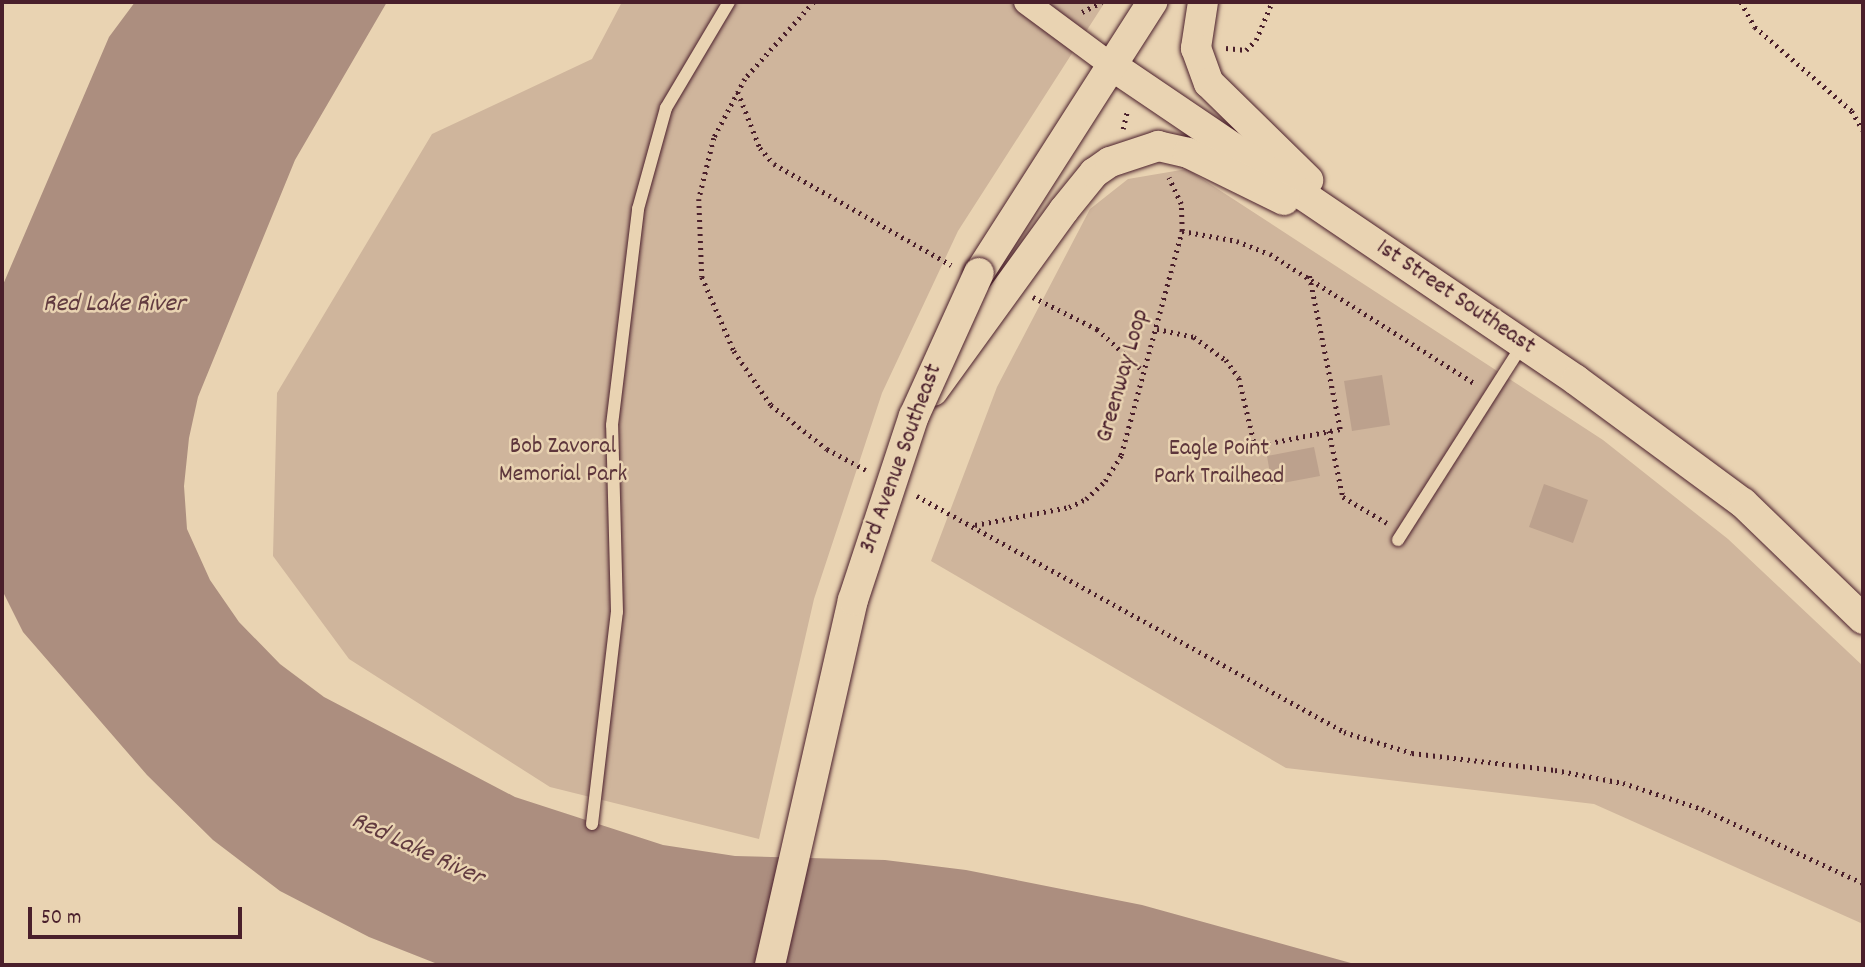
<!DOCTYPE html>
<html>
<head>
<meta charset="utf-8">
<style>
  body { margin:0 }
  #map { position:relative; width:1865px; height:967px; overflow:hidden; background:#e9d3b2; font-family:Dekko,sans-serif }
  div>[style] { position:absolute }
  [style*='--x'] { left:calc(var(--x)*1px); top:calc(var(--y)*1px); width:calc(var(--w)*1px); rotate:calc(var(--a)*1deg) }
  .green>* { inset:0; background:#cfb59c }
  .water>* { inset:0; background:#ac8e7f }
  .building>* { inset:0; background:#bca18d }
  .path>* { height:4.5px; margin-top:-2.25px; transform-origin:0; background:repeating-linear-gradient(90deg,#4a1f2b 0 2px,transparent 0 7px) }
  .roads { filter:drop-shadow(0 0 2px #4a1f2b) drop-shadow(0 0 2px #4a1f2b) }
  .service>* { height:12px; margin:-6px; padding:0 6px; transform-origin:6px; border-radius:6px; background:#e9d3b2 }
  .minor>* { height:24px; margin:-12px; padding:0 12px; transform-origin:12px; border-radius:12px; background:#e9d3b2 }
  .tertiary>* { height:30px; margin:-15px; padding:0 15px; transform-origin:15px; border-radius:15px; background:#e9d3b2 }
  .bridges { filter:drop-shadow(0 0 2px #4a1f2b) drop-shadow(0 0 2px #4a1f2b) }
  .tertiary-bridge>* { height:30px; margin:-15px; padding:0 15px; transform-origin:15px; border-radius:15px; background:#e9d3b2 }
  span { translate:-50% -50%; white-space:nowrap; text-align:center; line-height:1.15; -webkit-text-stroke:5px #e9d3b2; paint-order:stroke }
  .street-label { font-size:24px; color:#4a1f2b }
  .park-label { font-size:24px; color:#5e363c }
  .water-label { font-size:26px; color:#623b40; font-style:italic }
  .frame { position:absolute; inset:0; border:4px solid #4a1f2b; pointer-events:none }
  .scale { position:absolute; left:28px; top:907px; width:214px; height:32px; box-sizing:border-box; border:4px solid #4a1f2b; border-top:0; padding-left:9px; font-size:21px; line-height:24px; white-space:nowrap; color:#4a1f2b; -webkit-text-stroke:5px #e9d3b2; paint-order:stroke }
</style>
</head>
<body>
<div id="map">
  <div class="green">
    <i style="clip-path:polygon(622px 2px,1105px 2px,958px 231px,882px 393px,814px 599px,759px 839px,550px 787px,349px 659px,273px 556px,277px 393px,432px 134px,592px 59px)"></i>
    <i style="clip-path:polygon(1187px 169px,1603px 440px,1728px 539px,1863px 666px,1863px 924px,1594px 804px,1286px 768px,931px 561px,997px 387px,1090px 209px,1128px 179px)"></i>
  </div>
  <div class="water">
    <i style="clip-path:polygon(135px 2px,387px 2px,295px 160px,198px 397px,189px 438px,184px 486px,187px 529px,210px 580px,239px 622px,280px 664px,324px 697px,515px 797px,663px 845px,735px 856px,885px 860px,966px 870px,1142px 905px,1358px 965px,440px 965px,369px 937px,280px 891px,213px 840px,147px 775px,23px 632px,2px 590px,2px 287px,109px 37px)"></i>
  </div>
  <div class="building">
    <i style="clip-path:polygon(1382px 375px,1390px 425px,1352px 431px,1344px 381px)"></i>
    <i style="clip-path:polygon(1314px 447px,1320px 476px,1272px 485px,1267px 456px)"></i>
    <i style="clip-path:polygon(1544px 484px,1588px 500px,1573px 543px,1529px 527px)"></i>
  </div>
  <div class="path">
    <i style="--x:814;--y:2;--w:103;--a:131.9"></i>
    <i style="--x:745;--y:79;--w:67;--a:117.7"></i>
    <i style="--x:714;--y:138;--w:63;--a:103.8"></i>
    <i style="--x:699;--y:199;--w:78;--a:87.8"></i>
    <i style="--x:702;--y:277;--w:81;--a:66.6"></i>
    <i style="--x:734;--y:351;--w:65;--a:55.6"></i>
    <i style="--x:771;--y:405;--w:71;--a:38.2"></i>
    <i style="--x:827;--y:449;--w:44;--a:28.3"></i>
    <i style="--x:1741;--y:2;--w:29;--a:61"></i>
    <i style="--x:1755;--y:27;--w:128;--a:40.9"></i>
    <i style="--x:1852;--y:111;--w:22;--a:60"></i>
    <i style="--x:1082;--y:12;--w:22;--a:-27"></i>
    <i style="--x:1226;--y:48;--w:20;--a:6"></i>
    <i style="--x:1246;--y:50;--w:14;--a:-45"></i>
    <i style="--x:1256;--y:40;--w:41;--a:-67.2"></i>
    <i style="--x:738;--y:92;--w:60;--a:68.6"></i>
    <i style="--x:760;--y:148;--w:21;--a:49"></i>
    <i style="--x:774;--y:164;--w:204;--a:29.7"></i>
    <i style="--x:1123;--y:129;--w:18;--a:-77"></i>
    <i style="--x:1182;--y:231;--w:56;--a:10.3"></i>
    <i style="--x:1237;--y:241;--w:35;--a:22"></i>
    <i style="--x:1270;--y:254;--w:244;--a:32.3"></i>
    <i style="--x:1033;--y:297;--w:72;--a:26.6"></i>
    <i style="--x:1097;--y:329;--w:61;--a:42.3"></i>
    <i style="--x:1157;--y:329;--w:38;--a:12"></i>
    <i style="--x:1194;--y:337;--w:39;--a:36"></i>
    <i style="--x:1226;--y:360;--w:22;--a:54"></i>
    <i style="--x:1239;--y:378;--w:70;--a:76.8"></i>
    <i style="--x:1255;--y:446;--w:87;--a:-11.3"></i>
    <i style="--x:1340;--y:429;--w:157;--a:-101.4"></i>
    <i style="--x:1329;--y:431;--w:67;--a:78"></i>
    <i style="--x:1343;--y:497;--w:51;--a:30.6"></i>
    <i style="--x:917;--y:496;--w:488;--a:28.9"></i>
    <i style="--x:1344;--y:732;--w:71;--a:17.2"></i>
    <i style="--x:1412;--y:753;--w:144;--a:6.8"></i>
    <i style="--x:1555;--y:770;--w:69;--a:10.8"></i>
    <i style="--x:1623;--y:783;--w:83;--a:18.2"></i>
    <i style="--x:1702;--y:809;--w:177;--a:24.7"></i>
    <i style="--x:975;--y:525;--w:96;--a:-10.8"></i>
    <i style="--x:1069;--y:507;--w:19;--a:-25"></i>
    <i style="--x:1086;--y:499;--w:26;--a:-43"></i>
    <i style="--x:1105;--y:481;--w:31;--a:-58"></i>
    <i style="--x:1121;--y:455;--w:232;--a:-74.8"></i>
    <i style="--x:1182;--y:231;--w:27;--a:-92"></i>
    <i style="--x:1181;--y:204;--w:29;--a:-115"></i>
  </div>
  <div class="roads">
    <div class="service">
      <i style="--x:1398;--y:540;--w:232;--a:-57.5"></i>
      <i style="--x:592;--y:824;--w:213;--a:-83.3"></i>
      <i style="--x:617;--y:612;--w:187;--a:-91.5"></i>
      <i style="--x:612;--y:425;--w:218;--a:-83.1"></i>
      <i style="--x:638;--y:209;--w:105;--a:-74.5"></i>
      <i style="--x:666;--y:108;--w:123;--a:-59.3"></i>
    </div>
    <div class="minor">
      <i style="--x:1026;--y:2;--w:106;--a:36.5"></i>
    </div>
    <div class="tertiary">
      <i style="--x:1203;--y:2;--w:47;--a:98.7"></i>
      <i style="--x:1196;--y:48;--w:37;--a:70"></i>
      <i style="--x:1209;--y:83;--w:139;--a:44.4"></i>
      <i style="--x:1111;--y:65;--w:562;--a:34.11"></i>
      <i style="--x:1576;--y:380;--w:207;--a:36.4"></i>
      <i style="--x:1743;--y:503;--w:167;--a:44"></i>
      <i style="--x:979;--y:273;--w:322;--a:-57.4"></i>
      <i style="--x:933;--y:391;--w:223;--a:-54.1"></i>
      <i style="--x:1064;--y:210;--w:48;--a:-51"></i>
      <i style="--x:1094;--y:173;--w:19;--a:-35"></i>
      <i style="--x:1110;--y:162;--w:51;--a:-18.4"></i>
      <i style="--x:1158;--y:146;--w:31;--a:13"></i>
      <i style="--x:1188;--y:153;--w:107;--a:26.1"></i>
    </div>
  </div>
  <div class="bridges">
    <div class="tertiary-bridge">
      <i style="--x:770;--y:965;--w:374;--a:-77.2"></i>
      <i style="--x:853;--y:600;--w:194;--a:-71.7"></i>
      <i style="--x:914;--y:416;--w:157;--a:-65.6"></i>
    </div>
  </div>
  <div class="street-label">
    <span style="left:1455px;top:298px;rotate:34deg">1st Street Southeast</span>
    <span style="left:1124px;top:376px;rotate:-74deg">Greenway Loop</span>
    <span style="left:902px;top:459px;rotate:-70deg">3rd Avenue Southeast</span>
  </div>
  <div class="park-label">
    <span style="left:563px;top:462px">Bob Zavoral<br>Memorial Park</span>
    <span style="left:1219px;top:464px">Eagle Point<br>Park Trailhead</span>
  </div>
  <div class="water-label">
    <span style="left:114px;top:305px">Red Lake River</span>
    <span style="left:417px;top:850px;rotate:25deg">Red Lake River</span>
  </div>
  <div class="frame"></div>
  <div class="scale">50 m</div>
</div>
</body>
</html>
